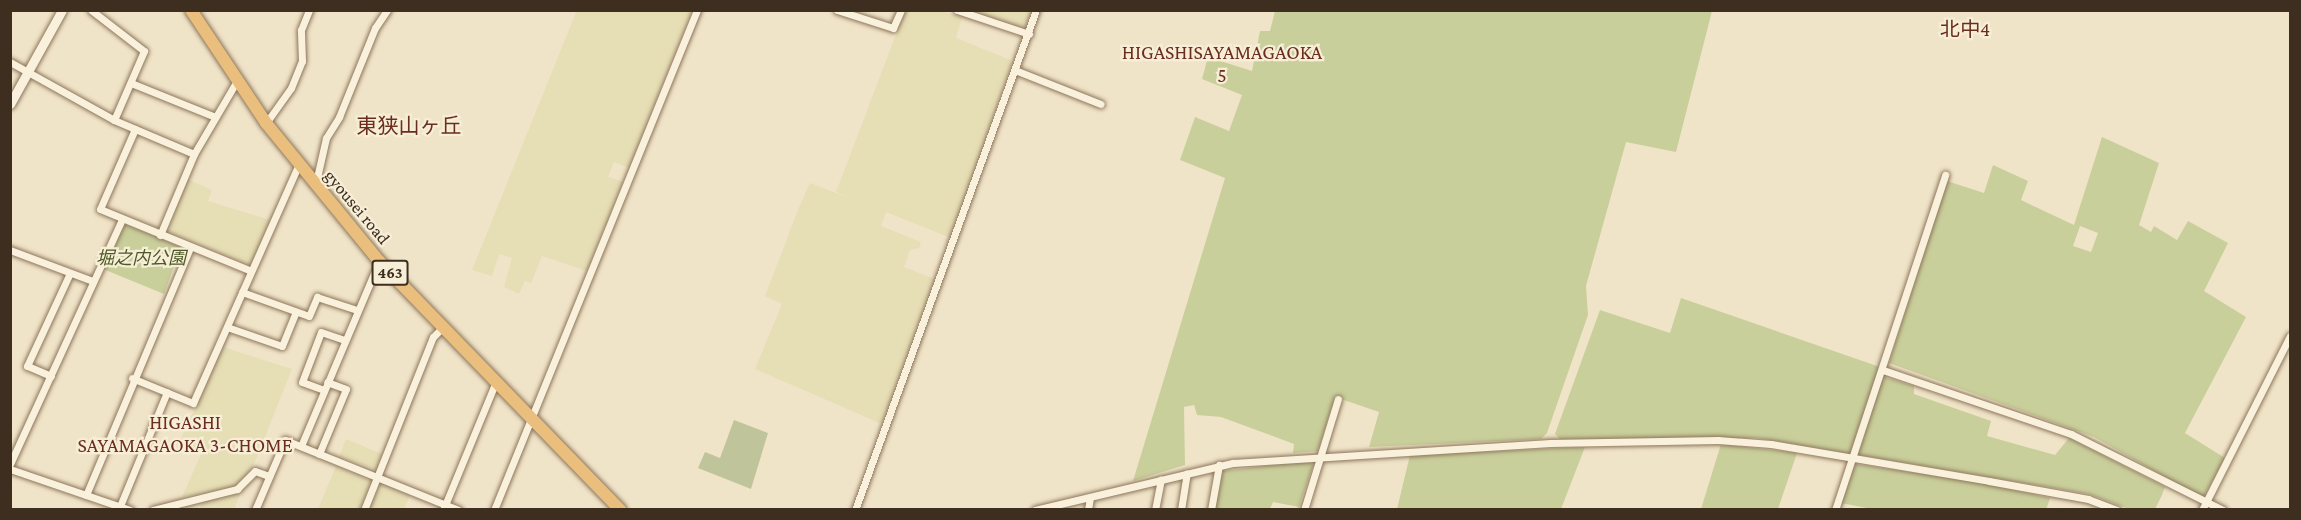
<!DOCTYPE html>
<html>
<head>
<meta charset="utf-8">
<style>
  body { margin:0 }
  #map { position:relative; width:2301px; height:520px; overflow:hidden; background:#f0e4c8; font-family:"Crimson Pro","Noto Sans JP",serif }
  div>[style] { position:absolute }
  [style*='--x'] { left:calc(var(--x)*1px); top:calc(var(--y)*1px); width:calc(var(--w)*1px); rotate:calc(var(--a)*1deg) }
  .farmland>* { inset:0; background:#e6deb5 }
  .green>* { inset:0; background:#c9cf9b }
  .cemetery>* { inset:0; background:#bfc49a }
  .roads { filter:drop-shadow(0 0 2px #8d765c) drop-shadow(0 0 2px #8d765c) }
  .minor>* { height:7px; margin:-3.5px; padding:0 3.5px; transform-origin:3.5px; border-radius:3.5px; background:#faf1dc }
  .tertiary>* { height:9px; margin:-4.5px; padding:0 4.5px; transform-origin:4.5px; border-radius:4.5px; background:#faf1dc }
  .trunk>* { height:12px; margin:-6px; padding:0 6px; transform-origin:6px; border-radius:6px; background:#eabe7c }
  span { translate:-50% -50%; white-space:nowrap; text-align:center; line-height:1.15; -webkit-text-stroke:4.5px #f7eed8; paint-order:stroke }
  .shield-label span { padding:2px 4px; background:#f7eed8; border:2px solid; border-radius:4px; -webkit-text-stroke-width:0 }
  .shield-label { font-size:16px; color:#3d2e20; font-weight:700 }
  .street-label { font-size:18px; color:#3d2e20 }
  .park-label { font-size:18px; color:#4d5a26; font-style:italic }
  .neighbourhood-label { font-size:20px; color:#6b2e1e }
  .quarter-label { font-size:21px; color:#6b2e1e }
  .frame { position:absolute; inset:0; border:12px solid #3d2e20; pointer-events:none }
</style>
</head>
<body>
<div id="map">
  <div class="farmland">
    <i style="clip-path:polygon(577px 10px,692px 11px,629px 168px,614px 162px,608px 177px,623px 182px,587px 271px,542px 256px,531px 283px,525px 281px,519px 294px,504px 287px,512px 258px,499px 254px,492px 276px,472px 270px)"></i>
    <i style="clip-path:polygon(905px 11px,941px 11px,962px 17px,956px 38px,1013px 61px,951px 238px,886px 212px,881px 226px,921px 242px,919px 248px,910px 250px,904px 267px,935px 279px,882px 424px,755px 369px,782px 304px,765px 296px,798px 210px,810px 183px,849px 198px,836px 192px)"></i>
    <i style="clip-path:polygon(980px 11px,980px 10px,1031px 11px,1027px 25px,1022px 27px,979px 14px)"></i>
    <i style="clip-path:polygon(187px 179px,212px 190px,208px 201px,270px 220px,251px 265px,168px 232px)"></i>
    <i style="clip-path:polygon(223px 347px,292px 369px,253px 467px,235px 487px,182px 497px,201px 454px,179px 443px)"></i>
    <i style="clip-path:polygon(346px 439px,382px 454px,376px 469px,339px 457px)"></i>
    <i style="clip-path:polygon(336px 466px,371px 481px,360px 509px,318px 509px)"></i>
    <i style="clip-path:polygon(381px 483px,410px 495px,404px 509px,369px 509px)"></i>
    <i style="clip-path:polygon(241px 493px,234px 509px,199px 510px,203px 499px)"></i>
  </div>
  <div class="green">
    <i style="clip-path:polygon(1275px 11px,1712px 11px,1676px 152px,1626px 142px,1586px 286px,1588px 315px,1547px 433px,1541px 439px,1369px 447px,1379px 412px,1335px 397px,1318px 451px,1293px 453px,1294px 444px,1221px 417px,1197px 415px,1194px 405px,1184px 407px,1185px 465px,1133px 481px,1225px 178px,1180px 160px,1195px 117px,1229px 131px,1242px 95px,1202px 79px,1208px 57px,1252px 71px,1260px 31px,1270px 31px)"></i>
    <i style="clip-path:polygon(evenodd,2102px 137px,2159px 163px,2139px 225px,2151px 232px,2154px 226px,2177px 240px,2188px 221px,2228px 243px,2204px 291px,2246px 317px,2185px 433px,2225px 458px,2203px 498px,2094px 437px,1889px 363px,1947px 181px,1984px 193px,1993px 165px,2028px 181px,2021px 200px,2074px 225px,2102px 137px,2080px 226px,2098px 233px,2091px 252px,2073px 246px,2080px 226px)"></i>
    <i style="clip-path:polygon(127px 225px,181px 247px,164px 294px,103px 269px,122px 226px)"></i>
    <i style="clip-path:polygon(1681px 298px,1880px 367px,1877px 375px,1914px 386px,1914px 394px,1991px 421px,1987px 436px,2055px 455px,2069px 438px,2165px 487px,2162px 495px,2155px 509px,2129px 509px,2089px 494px,1758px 438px,1560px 439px,1555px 434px,1600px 310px,1670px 333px)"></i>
    <i style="clip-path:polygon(1721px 444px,1797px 453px,1778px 509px,1701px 509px)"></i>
    <i style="clip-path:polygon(1585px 447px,1561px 509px,1397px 509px,1410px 455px)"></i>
    <i style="clip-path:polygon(1309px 461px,1313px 466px,1299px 507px,1273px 502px,1270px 509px,1215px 510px,1223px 471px)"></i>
    <i style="clip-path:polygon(1855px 464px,1970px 481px,2050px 498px,2046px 510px,1877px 510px,1841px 503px)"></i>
  </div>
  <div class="cemetery">
    <i style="clip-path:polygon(734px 420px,768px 433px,751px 489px,698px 468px,705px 452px,720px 458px)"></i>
  </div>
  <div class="roads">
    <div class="minor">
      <i style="--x:91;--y:10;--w:67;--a:37.7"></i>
      <i style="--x:144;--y:51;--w:75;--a:113.5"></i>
      <i style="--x:837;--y:10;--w:59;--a:17.8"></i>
      <i style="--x:893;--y:28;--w:20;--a:-66"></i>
      <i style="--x:957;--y:10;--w:76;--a:18.4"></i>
      <i style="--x:10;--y:62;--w:119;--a:29.1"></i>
      <i style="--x:114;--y:120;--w:87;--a:23"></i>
      <i style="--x:1015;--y:70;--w:92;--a:21.6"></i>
      <i style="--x:131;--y:83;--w:91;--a:22"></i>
      <i style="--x:266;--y:123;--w:43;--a:-54.5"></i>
      <i style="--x:291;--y:88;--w:29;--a:-68"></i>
      <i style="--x:302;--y:61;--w:31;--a:-92"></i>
      <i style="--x:301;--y:30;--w:22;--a:-68"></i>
      <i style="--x:135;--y:129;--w:87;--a:113.6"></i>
      <i style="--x:100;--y:209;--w:163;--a:22.3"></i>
      <i style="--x:316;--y:182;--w:45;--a:-77.2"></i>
      <i style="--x:326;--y:138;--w:25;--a:-58"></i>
      <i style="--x:339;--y:117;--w:96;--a:-68"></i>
      <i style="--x:375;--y:28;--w:22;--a:-56"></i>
      <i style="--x:160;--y:235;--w:88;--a:-67.2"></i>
      <i style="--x:194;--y:154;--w:87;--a:-59.6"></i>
      <i style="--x:10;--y:250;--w:89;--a:20.5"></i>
      <i style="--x:242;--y:292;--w:71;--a:19.7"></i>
      <i style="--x:309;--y:316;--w:21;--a:-67"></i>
      <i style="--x:317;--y:297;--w:42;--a:18"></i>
      <i style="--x:227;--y:327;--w:58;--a:19.1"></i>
      <i style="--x:282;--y:346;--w:37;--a:-68"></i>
      <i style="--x:1883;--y:370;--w:199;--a:18.8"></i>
      <i style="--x:2071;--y:434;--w:170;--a:26.6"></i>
      <i style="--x:51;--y:376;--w:26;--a:-157"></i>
      <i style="--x:27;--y:366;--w:102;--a:-65.2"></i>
      <i style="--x:132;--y:378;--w:66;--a:22.3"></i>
      <i style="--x:193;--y:403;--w:261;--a:-66.1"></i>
      <i style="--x:324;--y:390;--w:23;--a:-160"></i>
      <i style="--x:302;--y:382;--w:53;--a:-69.2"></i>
      <i style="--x:321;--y:332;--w:24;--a:19"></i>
      <i style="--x:301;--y:446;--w:201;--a:-67.1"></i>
      <i style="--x:319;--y:454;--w:70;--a:-67.4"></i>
      <i style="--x:346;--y:389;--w:20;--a:-160"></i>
      <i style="--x:10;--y:464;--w:269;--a:-65.4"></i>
      <i style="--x:10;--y:469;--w:127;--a:18.9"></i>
      <i style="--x:86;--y:495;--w:269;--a:-67.2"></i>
      <i style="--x:120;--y:506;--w:123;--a:-67.6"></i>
      <i style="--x:153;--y:510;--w:87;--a:-14"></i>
      <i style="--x:237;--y:489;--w:25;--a:-45"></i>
      <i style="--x:255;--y:471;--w:15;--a:20"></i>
      <i style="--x:255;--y:510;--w:76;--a:-66.8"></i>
      <i style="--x:285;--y:440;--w:187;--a:22"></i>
      <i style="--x:364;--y:510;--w:186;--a:-68.3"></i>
      <i style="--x:433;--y:337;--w:13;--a:-45"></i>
      <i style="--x:443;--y:510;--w:136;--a:-67.6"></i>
      <i style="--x:494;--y:510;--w:540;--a:-67.9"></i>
      <i style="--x:855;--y:510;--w:532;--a:-70.1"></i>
      <i style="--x:1035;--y:510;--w:204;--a:-13.4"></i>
      <i style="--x:1233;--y:463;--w:318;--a:-3.6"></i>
      <i style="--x:1550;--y:443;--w:168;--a:-1"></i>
      <i style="--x:1718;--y:440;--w:53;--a:4.3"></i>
      <i style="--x:1771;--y:444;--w:221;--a:9.6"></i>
      <i style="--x:1989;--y:481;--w:101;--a:10.3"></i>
      <i style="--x:2088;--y:499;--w:31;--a:21"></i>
      <i style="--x:1088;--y:510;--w:13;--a:-81"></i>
      <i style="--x:1155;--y:510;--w:31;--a:-79"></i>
      <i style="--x:1181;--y:510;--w:37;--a:-81"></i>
      <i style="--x:1211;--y:510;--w:46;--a:-79.9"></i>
      <i style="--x:1304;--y:510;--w:116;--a:-73"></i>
      <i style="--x:1835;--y:510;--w:353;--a:-71.8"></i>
      <i style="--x:2202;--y:510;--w:195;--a:-63.2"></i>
    </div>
    <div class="tertiary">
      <i style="--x:10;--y:104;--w:107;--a:-61"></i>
    </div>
    <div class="trunk">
      <i style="--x:191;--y:10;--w:136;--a:56.4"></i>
      <i style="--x:266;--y:123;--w:178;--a:50.7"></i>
      <i style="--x:379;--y:261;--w:347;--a:45.9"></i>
    </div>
  </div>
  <div class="shield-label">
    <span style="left:390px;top:273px">463</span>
  </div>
  <div class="street-label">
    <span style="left:357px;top:207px;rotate:50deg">gyousei road</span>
  </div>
  <div class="park-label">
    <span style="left:141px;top:258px">堀之内公園</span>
  </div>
  <div class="neighbourhood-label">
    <span style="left:1965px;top:29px">北中4</span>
    <span style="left:1222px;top:64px">HIGASHISAYAMAGAOKA<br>5</span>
    <span style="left:185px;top:434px">HIGASHI<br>SAYAMAGAOKA 3-CHOME</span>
  </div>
  <div class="quarter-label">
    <span style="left:409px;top:126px">東狭山ヶ丘</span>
  </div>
  <div class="frame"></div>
</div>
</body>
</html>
